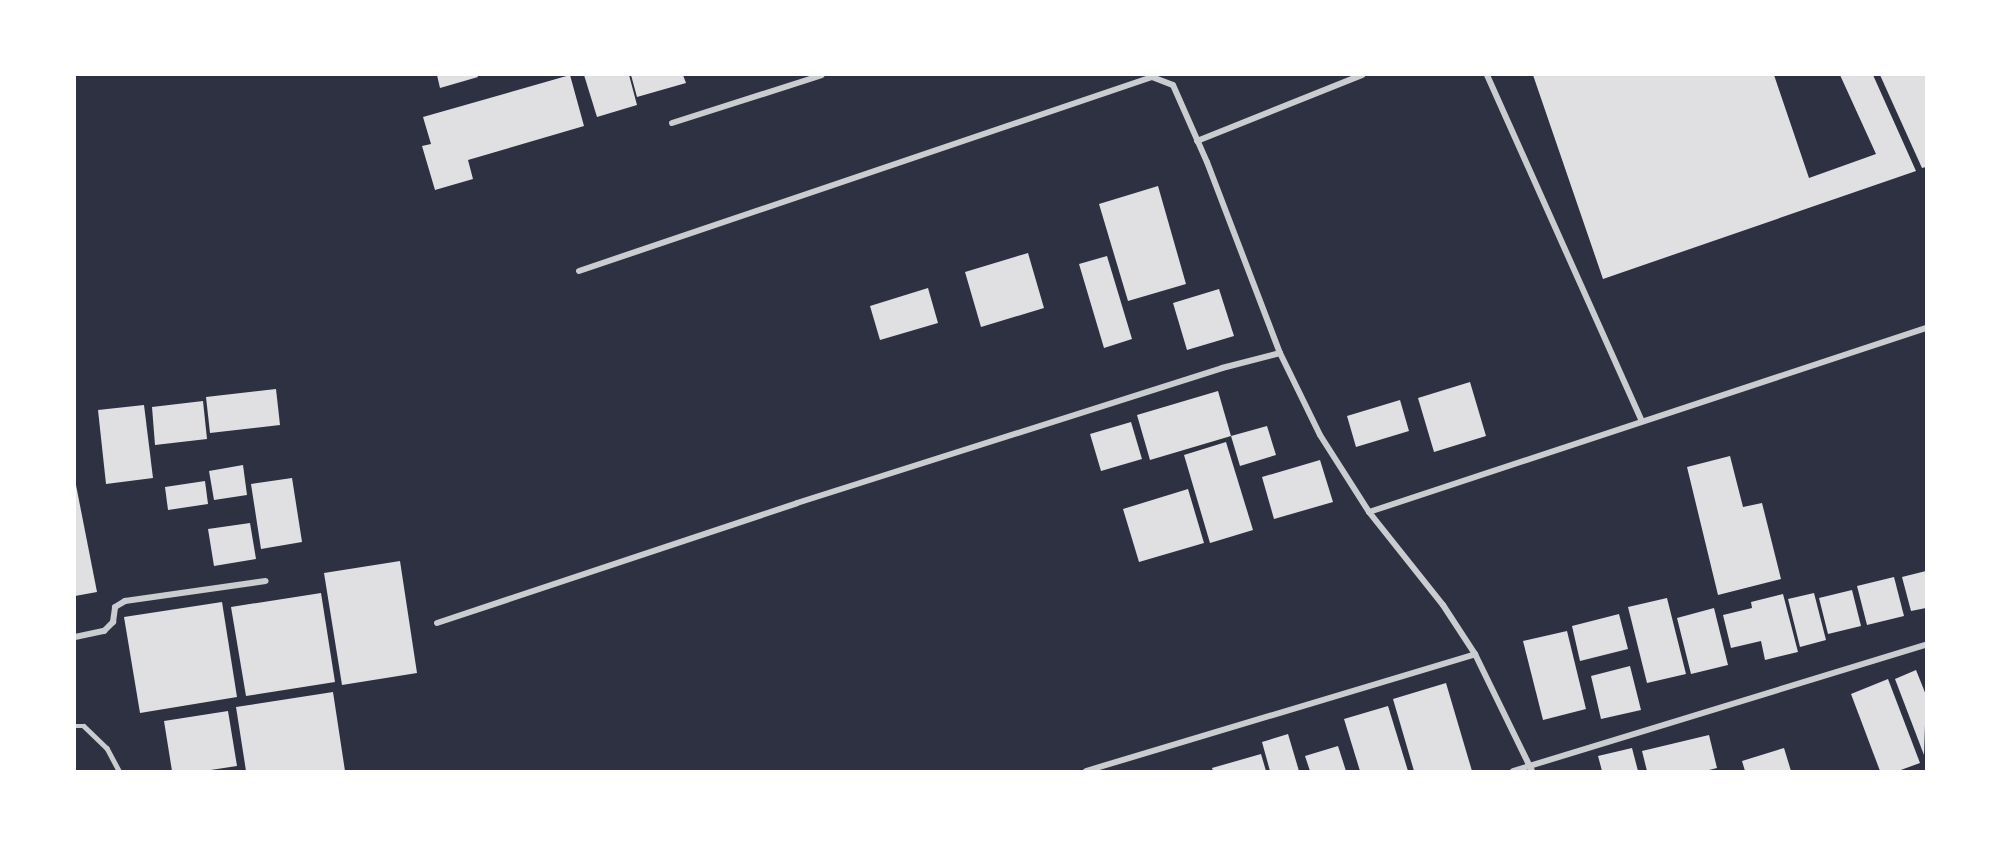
<!DOCTYPE html>
<html>
<head>
<meta charset="utf-8">
<style>
  body { margin:0 }
  #map { position:relative; width:2001px; height:846px; overflow:hidden; background:#2d3142; font-family:Poppins,sans-serif }
  div>[style] { position:absolute }
  [style*='--x'] { left:calc(var(--x)*1px); top:calc(var(--y)*1px); width:calc(var(--w)*1px); rotate:calc(var(--a)*1deg) }
  .building>* { inset:0; background:#e0e0e3 }
  .service>* { height:4.5px; margin:-2.25px; padding:0 2.25px; transform-origin:2.25px; border-radius:2.25px; background:#caccd0 }
  .minor>* { height:6px; margin:-3px; padding:0 3px; transform-origin:3px; border-radius:3px; background:#caccd0 }
  span { translate:-50% -50%; white-space:nowrap; text-align:center; line-height:1.15; -webkit-text-stroke:6px #fff; paint-order:stroke }
  .frame { position:absolute; inset:0; border:76px solid #fff; pointer-events:none }
</style>
</head>
<body>
<div id="map">
  <div class="building">
    <i style="clip-path:polygon(437px 75px,477px 75px,478px 77px,440px 88px)"></i>
    <i style="clip-path:polygon(570px 75px,584px 126px,468px 160px,473px 179px,435px 190px,422px 146px,431px 144px,423px 117px)"></i>
    <i style="clip-path:polygon(584px 75px,629px 75px,637px 105px,597px 117px)"></i>
    <i style="clip-path:polygon(631px 75px,683px 75px,686px 83px,637px 97px)"></i>
    <i style="clip-path:polygon(1533px 75px,1774px 75px,1809px 178px,1876px 154px,1840px 75px,1873px 75px,1916px 171px,1603px 279px)"></i>
    <i style="clip-path:polygon(1880px 75px,1926px 75px,1926px 167px,1922px 168px)"></i>
    <i style="clip-path:polygon(1158px 186px,1186px 284px,1128px 301px,1099px 204px)"></i>
    <i style="clip-path:polygon(1028px 253px,1044px 308px,981px 327px,965px 272px)"></i>
    <i style="clip-path:polygon(1107px 256px,1132px 339px,1104px 348px,1079px 264px)"></i>
    <i style="clip-path:polygon(928px 288px,938px 323px,880px 340px,870px 306px)"></i>
    <i style="clip-path:polygon(1219px 289px,1234px 336px,1187px 350px,1173px 303px)"></i>
    <i style="clip-path:polygon(1470px 382px,1486px 436px,1434px 452px,1418px 398px)"></i>
    <i style="clip-path:polygon(276px 389px,280px 425px,210px 433px,206px 397px)"></i>
    <i style="clip-path:polygon(1218px 391px,1231px 436px,1150px 460px,1137px 415px)"></i>
    <i style="clip-path:polygon(1400px 400px,1409px 431px,1356px 447px,1347px 416px)"></i>
    <i style="clip-path:polygon(203px 401px,207px 439px,155px 445px,152px 407px)"></i>
    <i style="clip-path:polygon(144px 405px,153px 478px,106px 484px,98px 410px)"></i>
    <i style="clip-path:polygon(1131px 422px,1142px 459px,1101px 471px,1090px 434px)"></i>
    <i style="clip-path:polygon(1267px 426px,1276px 455px,1240px 466px,1231px 436px)"></i>
    <i style="clip-path:polygon(1226px 442px,1253px 530px,1210px 543px,1184px 455px)"></i>
    <i style="clip-path:polygon(1730px 456px,1743px 507px,1762px 503px,1781px 579px,1718px 595px,1687px 467px)"></i>
    <i style="clip-path:polygon(1320px 460px,1333px 502px,1274px 519px,1262px 477px)"></i>
    <i style="clip-path:polygon(243px 465px,247px 495px,214px 500px,209px 471px)"></i>
    <i style="clip-path:polygon(292px 478px,302px 542px,261px 549px,251px 484px)"></i>
    <i style="clip-path:polygon(75px 480px,97px 592px,75px 596px)"></i>
    <i style="clip-path:polygon(205px 481px,208px 504px,168px 510px,165px 487px)"></i>
    <i style="clip-path:polygon(1188px 489px,1204px 543px,1139px 562px,1123px 509px)"></i>
    <i style="clip-path:polygon(250px 523px,256px 559px,214px 566px,208px 529px)"></i>
    <i style="clip-path:polygon(400px 561px,417px 673px,342px 685px,324px 573px)"></i>
    <i style="clip-path:polygon(1926px 571px,1926px 608px,1911px 611px,1902px 577px)"></i>
    <i style="clip-path:polygon(1894px 577px,1904px 616px,1867px 625px,1857px 586px)"></i>
    <i style="clip-path:polygon(1852px 590px,1861px 626px,1828px 634px,1819px 598px)"></i>
    <i style="clip-path:polygon(321px 593px,335px 682px,246px 696px,231px 607px)"></i>
    <i style="clip-path:polygon(1814px 593px,1826px 640px,1800px 647px,1788px 599px)"></i>
    <i style="clip-path:polygon(1783px 594px,1798px 652px,1765px 660px,1761px 641px,1731px 648px,1723px 615px,1752px 608px,1751px 602px)"></i>
    <i style="clip-path:polygon(1667px 598px,1686px 674px,1647px 683px,1628px 607px)"></i>
    <i style="clip-path:polygon(222px 602px,237px 697px,140px 713px,124px 617px)"></i>
    <i style="clip-path:polygon(1714px 608px,1728px 665px,1691px 674px,1677px 618px)"></i>
    <i style="clip-path:polygon(1619px 614px,1628px 649px,1580px 661px,1572px 626px)"></i>
    <i style="clip-path:polygon(1567px 631px,1586px 709px,1543px 720px,1523px 641px)"></i>
    <i style="clip-path:polygon(1630px 666px,1641px 710px,1601px 719px,1591px 676px)"></i>
    <i style="clip-path:polygon(1916px 670px,1926px 695px,1924px 755px,1895px 679px)"></i>
    <i style="clip-path:polygon(1888px 679px,1920px 763px,1898px 771px,1880px 771px,1851px 694px)"></i>
    <i style="clip-path:polygon(1446px 683px,1472px 771px,1414px 771px,1393px 699px)"></i>
    <i style="clip-path:polygon(333px 692px,345px 771px,246px 771px,236px 707px)"></i>
    <i style="clip-path:polygon(1388px 706px,1408px 771px,1360px 771px,1344px 719px)"></i>
    <i style="clip-path:polygon(228px 711px,237px 766px,204px 771px,172px 771px,164px 721px)"></i>
    <i style="clip-path:polygon(1288px 734px,1299px 771px,1270px 771px,1262px 742px)"></i>
    <i style="clip-path:polygon(1709px 735px,1717px 768px,1705px 771px,1647px 771px,1642px 751px)"></i>
    <i style="clip-path:polygon(1338px 746px,1346px 771px,1310px 771px,1305px 756px)"></i>
    <i style="clip-path:polygon(1632px 748px,1638px 771px,1602px 771px,1598px 756px)"></i>
    <i style="clip-path:polygon(1784px 748px,1791px 771px,1745px 771px,1742px 761px)"></i>
    <i style="clip-path:polygon(1261px 754px,1266px 771px,1213px 771px,1212px 768px)"></i>
  </div>
  <div class="service">
    <i style="--x:75;--y:726;--w:9;--a:0"></i>
    <i style="--x:84;--y:726;--w:32;--a:44"></i>
    <i style="--x:107;--y:748;--w:26;--a:62"></i>
  </div>
  <div class="minor">
    <i style="--x:1487;--y:75;--w:378;--a:65.9"></i>
    <i style="--x:672;--y:123;--w:157;--a:-17.7"></i>
    <i style="--x:1197;--y:141;--w:178;--a:-21.8"></i>
    <i style="--x:579;--y:271;--w:605;--a:-18.7"></i>
    <i style="--x:1152;--y:77;--w:22;--a:21"></i>
    <i style="--x:1173;--y:85;--w:84;--a:66.2"></i>
    <i style="--x:1207;--y:162;--w:204;--a:69.1"></i>
    <i style="--x:1280;--y:353;--w:91;--a:64"></i>
    <i style="--x:1320;--y:435;--w:91;--a:57.5"></i>
    <i style="--x:1369;--y:512;--w:119;--a:51.5"></i>
    <i style="--x:1443;--y:605;--w:59;--a:56.9"></i>
    <i style="--x:1475;--y:654;--w:130;--a:64"></i>
    <i style="--x:1369;--y:512;--w:587;--a:-18.28"></i>
    <i style="--x:437;--y:623;--w:379;--a:-18.4"></i>
    <i style="--x:797;--y:503;--w:446;--a:-17.6"></i>
    <i style="--x:1222;--y:368;--w:60;--a:-14.5"></i>
    <i style="--x:75;--y:637;--w:30;--a:-12"></i>
    <i style="--x:104;--y:631;--w:13;--a:-45"></i>
    <i style="--x:113;--y:622;--w:15;--a:-82"></i>
    <i style="--x:115;--y:607;--w:12;--a:-31"></i>
    <i style="--x:125;--y:601;--w:142;--a:-8.1"></i>
    <i style="--x:1086;--y:771;--w:406;--a:-16.7"></i>
    <i style="--x:1513;--y:771;--w:432;--a:-17"></i>
  </div>
  <div class="frame"></div>
</div>
</body>
</html>
